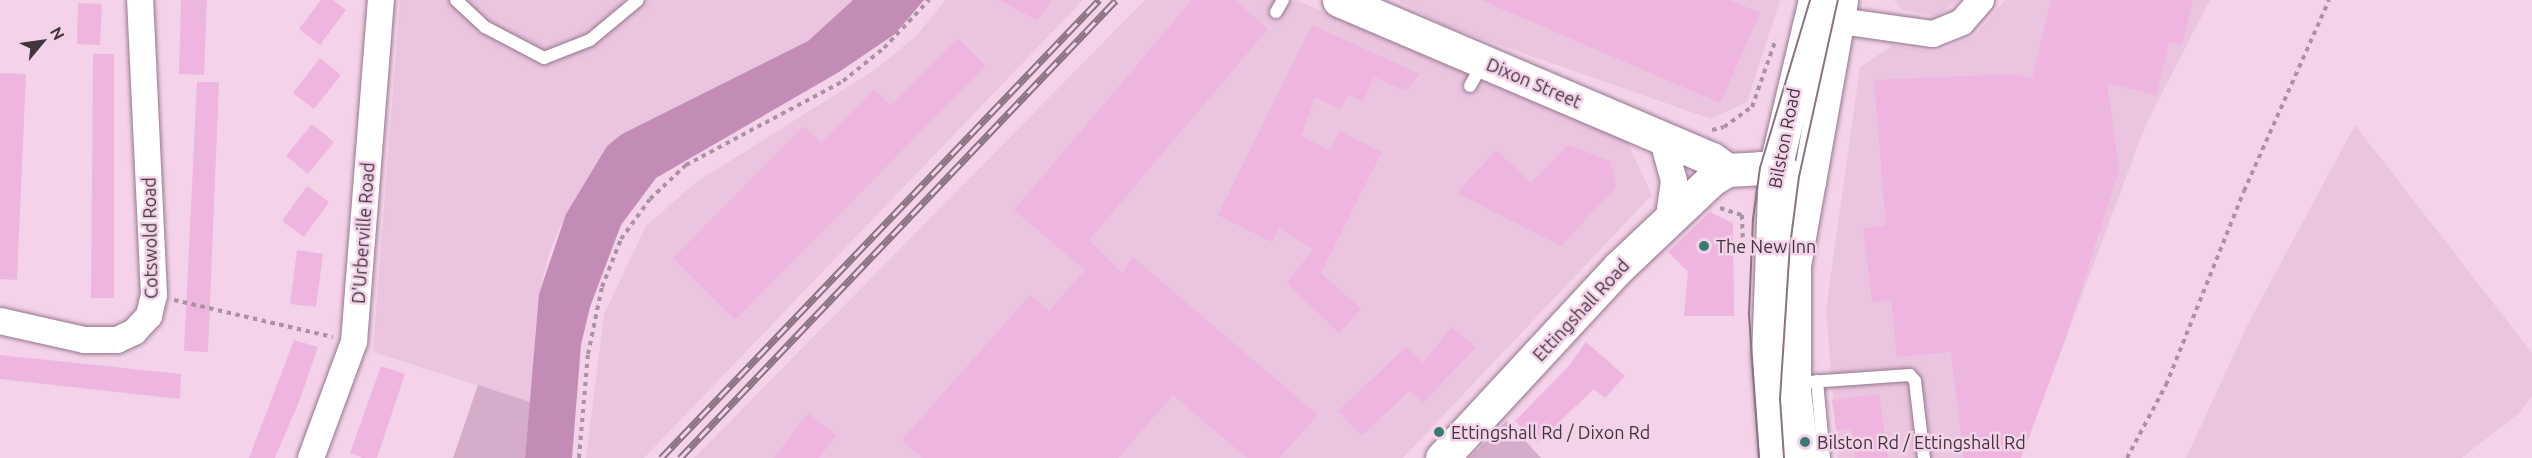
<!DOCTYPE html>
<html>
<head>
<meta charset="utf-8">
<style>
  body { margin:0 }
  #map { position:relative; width:2532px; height:458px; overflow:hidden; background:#f4d3ea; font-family:Ubuntu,sans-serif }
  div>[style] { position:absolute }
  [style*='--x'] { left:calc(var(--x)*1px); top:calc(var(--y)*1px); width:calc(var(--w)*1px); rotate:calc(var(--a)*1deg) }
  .built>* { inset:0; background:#ebc4e0 }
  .green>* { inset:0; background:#d5acc9 }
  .water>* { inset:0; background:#c38cb4 }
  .building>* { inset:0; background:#eeb5de }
  .path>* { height:4px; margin-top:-2px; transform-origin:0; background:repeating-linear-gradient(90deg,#aa92a3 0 4.5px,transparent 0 9px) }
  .roads { filter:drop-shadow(0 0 2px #95778d) drop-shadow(0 0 2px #95778d) }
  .lane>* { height:12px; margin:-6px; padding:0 6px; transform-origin:6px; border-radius:6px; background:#fff }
  .street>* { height:26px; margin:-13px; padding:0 13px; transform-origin:13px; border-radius:13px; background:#fff }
  .secondary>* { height:33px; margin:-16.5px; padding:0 16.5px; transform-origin:16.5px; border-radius:16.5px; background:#fff }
  .primary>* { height:33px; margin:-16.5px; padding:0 16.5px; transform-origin:16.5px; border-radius:16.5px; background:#fff }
  .highway>* { height:33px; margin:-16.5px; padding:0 16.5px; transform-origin:16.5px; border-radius:16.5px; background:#fff }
  .tram>* { height:1.5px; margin:-0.75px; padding:0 0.75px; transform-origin:0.75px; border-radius:0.75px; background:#897483 }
  .rail>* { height:7px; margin-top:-3.5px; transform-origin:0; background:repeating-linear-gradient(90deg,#f4d3ea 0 14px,#897483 0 28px); box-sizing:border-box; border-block:2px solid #897483 }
  .dots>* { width:16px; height:16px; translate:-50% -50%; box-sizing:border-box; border:3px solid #f4d3ea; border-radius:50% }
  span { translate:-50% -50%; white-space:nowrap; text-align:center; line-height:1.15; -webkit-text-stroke:5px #f4d3ea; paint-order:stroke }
  .street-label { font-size:18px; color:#42353e }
  .poi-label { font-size:18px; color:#42353e }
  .left { translate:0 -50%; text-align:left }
  .north { position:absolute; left:12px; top:12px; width:60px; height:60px; -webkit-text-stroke:4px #f4d3ea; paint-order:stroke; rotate:61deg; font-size:16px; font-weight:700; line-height:24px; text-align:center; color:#42353e }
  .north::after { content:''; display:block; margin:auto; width:21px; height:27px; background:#42353e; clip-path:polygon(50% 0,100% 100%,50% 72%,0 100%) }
</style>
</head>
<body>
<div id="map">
  <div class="built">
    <i style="clip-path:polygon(400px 0,853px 0,808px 41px,622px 134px,607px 146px,566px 214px,550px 251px,539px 294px,530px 402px,373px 352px)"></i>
    <i style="clip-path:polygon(945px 0,1083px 0,644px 458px,586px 458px,604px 314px,646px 226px,695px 183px,876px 69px,917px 35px)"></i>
    <i style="clip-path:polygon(1145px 0,1296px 0,1626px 139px,1652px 195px,1403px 458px,694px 458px)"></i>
    <i style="clip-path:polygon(1397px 0,1780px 0,1747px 102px,1711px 119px,1445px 26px)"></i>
    <i style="clip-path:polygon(1894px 0,1958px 0,1936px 16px,1902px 10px)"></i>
    <i style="clip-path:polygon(2005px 0,2210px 0,2146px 124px,2021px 458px,1838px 458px,1826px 309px,1860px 67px,1893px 45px,1936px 52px,1975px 36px)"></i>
    <i style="clip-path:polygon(2355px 125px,2532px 353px,2532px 396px,2519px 413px,2462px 458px,2186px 458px,2249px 322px)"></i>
  </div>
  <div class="green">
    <i style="clip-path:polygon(478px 385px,530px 402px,525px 458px,453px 458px)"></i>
    <i style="clip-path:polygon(1507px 421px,1541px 458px,1469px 458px)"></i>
  </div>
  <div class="water">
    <i style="clip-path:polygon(853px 0,924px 0,895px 34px,839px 72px,656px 178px,621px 225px,590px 307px,581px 345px,572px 458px,525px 458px,539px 294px,566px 214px,607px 146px,622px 134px,808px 41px)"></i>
  </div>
  <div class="building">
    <i style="clip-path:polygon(181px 0,207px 0,204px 75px,179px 74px)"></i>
    <i style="clip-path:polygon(321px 0,333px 0,346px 10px,320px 45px,299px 29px)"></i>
    <i style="clip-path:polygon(999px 0,1052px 0,1037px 20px)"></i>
    <i style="clip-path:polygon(1192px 0,1235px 0,1268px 29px,1089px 240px,1122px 273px,1133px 257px,1318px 415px,1279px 458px,1247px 458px,1173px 395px,1118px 458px,922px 458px,902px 440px,1030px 295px,1049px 311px,1085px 270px,1014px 210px)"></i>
    <i style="clip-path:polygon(1481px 0,1730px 0,1760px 13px,1720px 103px)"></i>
    <i style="clip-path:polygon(2051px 0,2193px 0,2182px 45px,2169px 42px,2156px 95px,2107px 83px,2119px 170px,2064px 343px,2021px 458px,1964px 458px,1951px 352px,1897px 357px,1891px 299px,1872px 303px,1863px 228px,1886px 226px,1874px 80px,2014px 74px,2032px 79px)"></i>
    <i style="clip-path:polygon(78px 3px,102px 4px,100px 45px,77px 44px)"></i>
    <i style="clip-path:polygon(1312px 25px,1420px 74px,1406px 91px,1374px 77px,1363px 102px,1349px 94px,1340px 110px,1315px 97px,1301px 136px,1330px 151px,1339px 131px,1382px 152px,1321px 273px,1361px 309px,1339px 333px,1287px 283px,1313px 249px,1279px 228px,1272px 242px,1218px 215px)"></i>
    <i style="clip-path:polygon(958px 38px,986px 66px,735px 320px,673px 258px,804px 126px,821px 143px,874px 89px,891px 106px)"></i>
    <i style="clip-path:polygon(93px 54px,114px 54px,114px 298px,91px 298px)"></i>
    <i style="clip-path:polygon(320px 58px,341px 75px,314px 109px,293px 93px)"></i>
    <i style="clip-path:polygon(0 73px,26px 74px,17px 280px,0 279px)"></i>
    <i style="clip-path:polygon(197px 82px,219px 82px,208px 352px,184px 351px)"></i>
    <i style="clip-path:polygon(312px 124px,334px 142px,308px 174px,286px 156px)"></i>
    <i style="clip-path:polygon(1568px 145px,1610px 161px,1616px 187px,1561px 246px,1457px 193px,1496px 150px,1531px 183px)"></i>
    <i style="clip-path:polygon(307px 186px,329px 202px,304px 237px,282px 221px)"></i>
    <i style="clip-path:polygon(1710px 212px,1733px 223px,1734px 316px,1684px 316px,1688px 272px,1668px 252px)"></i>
    <i style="clip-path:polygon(297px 250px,323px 254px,316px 307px,290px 304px)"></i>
    <i style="clip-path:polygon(1452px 327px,1476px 347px,1423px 403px,1409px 391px,1362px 436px,1338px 411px,1406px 347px,1423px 363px)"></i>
    <i style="clip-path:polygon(294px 340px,318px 347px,300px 399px,275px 458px,249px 458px)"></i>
    <i style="clip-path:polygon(1586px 342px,1625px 376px,1605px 398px,1594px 389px,1537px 443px,1515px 421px,1568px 367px)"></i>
    <i style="clip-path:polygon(0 355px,181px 374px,180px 399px,0 379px)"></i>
    <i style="clip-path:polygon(381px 366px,405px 374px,377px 458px,363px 458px,350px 453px)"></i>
    <i style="clip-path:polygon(1879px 394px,1888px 458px,1855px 458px,1851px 428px,1836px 430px,1832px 400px)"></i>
    <i style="clip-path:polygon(808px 413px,836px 435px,819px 458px,774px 458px)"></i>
  </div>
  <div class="path">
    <i style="--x:1712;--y:130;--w:12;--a:-14"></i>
    <i style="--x:1724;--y:127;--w:34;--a:-36"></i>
    <i style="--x:1752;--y:107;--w:72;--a:-70.6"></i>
    <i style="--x:1720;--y:208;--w:23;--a:18"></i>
    <i style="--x:1742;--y:215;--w:24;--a:88"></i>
    <i style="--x:174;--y:300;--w:163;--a:13.1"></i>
    <i style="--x:579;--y:458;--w:104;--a:-85.1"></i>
    <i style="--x:588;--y:354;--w:68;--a:-78.2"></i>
    <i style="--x:602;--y:287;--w:52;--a:-68.4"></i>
    <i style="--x:621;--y:239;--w:49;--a:-54.1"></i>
    <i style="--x:650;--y:199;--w:50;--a:-43.4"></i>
    <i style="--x:686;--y:165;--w:178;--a:-28.1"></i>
    <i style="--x:843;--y:81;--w:53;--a:-38.8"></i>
    <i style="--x:884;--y:48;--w:66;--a:-46.8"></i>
    <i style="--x:2127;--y:458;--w:83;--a:-61.9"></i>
    <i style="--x:2166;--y:385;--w:209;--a:-68.1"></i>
    <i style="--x:2244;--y:191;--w:209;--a:-66"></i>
  </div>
  <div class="roads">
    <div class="lane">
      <i style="--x:456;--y:0;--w:40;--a:43"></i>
      <i style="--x:485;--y:27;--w:67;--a:27.7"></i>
      <i style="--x:544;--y:58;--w:49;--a:-21.4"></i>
      <i style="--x:590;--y:40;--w:62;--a:-39.8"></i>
      <i style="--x:1276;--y:12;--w:14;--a:-60"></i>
      <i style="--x:1470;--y:86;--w:26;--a:-61"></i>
      <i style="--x:1817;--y:381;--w:77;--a:84.8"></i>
      <i style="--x:1795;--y:383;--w:115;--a:-4"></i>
      <i style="--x:1910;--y:375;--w:8;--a:50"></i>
      <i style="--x:1915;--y:381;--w:78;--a:83.3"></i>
    </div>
    <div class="street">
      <i style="--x:1840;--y:21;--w:94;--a:8"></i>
      <i style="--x:1933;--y:34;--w:31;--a:-22"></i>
      <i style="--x:1962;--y:22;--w:29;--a:-49"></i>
      <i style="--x:1662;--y:137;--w:46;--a:74.7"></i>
      <i style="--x:1674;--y:181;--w:36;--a:98"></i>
      <i style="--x:0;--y:321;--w:86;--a:12.7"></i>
      <i style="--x:84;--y:340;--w:33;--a:0"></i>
      <i style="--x:117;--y:340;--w:19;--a:-25"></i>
      <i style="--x:134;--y:332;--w:22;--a:-47"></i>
      <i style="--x:149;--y:316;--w:22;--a:-77"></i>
      <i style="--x:154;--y:295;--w:295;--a:-92.7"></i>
      <i style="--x:311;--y:458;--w:124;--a:-69.7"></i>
      <i style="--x:354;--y:342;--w:343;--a:-85.5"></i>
    </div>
    <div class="secondary">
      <i style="--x:1339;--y:0;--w:405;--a:23.1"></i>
      <i style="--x:1712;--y:159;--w:19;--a:36"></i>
    </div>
    <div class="primary">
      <i style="--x:1442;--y:458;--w:259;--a:-47.2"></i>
      <i style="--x:1618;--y:268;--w:129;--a:-43.4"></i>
      <i style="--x:1712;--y:179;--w:17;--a:-31"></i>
      <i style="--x:1727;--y:170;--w:33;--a:-3"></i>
      <i style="--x:1760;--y:168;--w:51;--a:14.9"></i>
    </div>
    <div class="highway">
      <i style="--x:1776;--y:458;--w:101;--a:-94.5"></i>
      <i style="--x:1768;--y:357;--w:188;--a:-87.9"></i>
      <i style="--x:1775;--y:169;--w:174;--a:-76.7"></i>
      <i style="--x:1802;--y:458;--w:67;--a:-96.8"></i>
      <i style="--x:1794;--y:391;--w:126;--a:-90"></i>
      <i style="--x:1794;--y:265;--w:269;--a:-79.9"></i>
    </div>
  </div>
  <div class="tram">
    <i style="--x:1759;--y:458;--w:144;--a:-94"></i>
    <i style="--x:1749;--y:314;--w:95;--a:-87.6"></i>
    <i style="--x:1753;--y:219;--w:51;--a:-82.2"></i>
    <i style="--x:1760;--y:168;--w:175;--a:-73.4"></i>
    <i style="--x:1784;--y:458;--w:59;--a:-93.9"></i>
    <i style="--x:1780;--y:399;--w:153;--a:-86.3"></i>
    <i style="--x:1790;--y:246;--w:70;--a:-82.6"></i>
    <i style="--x:1799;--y:177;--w:181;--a:-77.6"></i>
  </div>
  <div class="rail">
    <i style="--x:661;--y:458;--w:634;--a:-46.28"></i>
    <i style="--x:680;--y:458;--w:632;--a:-46.41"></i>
  </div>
  <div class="dots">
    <i style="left:1704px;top:246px;background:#357c75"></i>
    <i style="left:1439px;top:432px;background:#357c75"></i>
    <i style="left:1805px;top:442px;background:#357c75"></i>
  </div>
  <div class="street-label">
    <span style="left:1534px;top:83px;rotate:23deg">Dixon Street</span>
    <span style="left:1784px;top:138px;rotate:-79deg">Bilston Road</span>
    <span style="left:363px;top:233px;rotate:-86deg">D'Urberville Road</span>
    <span style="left:150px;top:238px;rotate:-91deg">Cotswold Road</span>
    <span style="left:1581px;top:310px;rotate:-47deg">Ettingshall Road</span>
  </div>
  <div class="poi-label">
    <span class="left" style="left:1716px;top:246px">The New Inn</span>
    <span class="left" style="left:1451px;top:432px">Ettingshall Rd / Dixon Rd</span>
    <span class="left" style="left:1817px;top:442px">Bilston Rd / Ettingshall Rd</span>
  </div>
  <div class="north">N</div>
</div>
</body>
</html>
